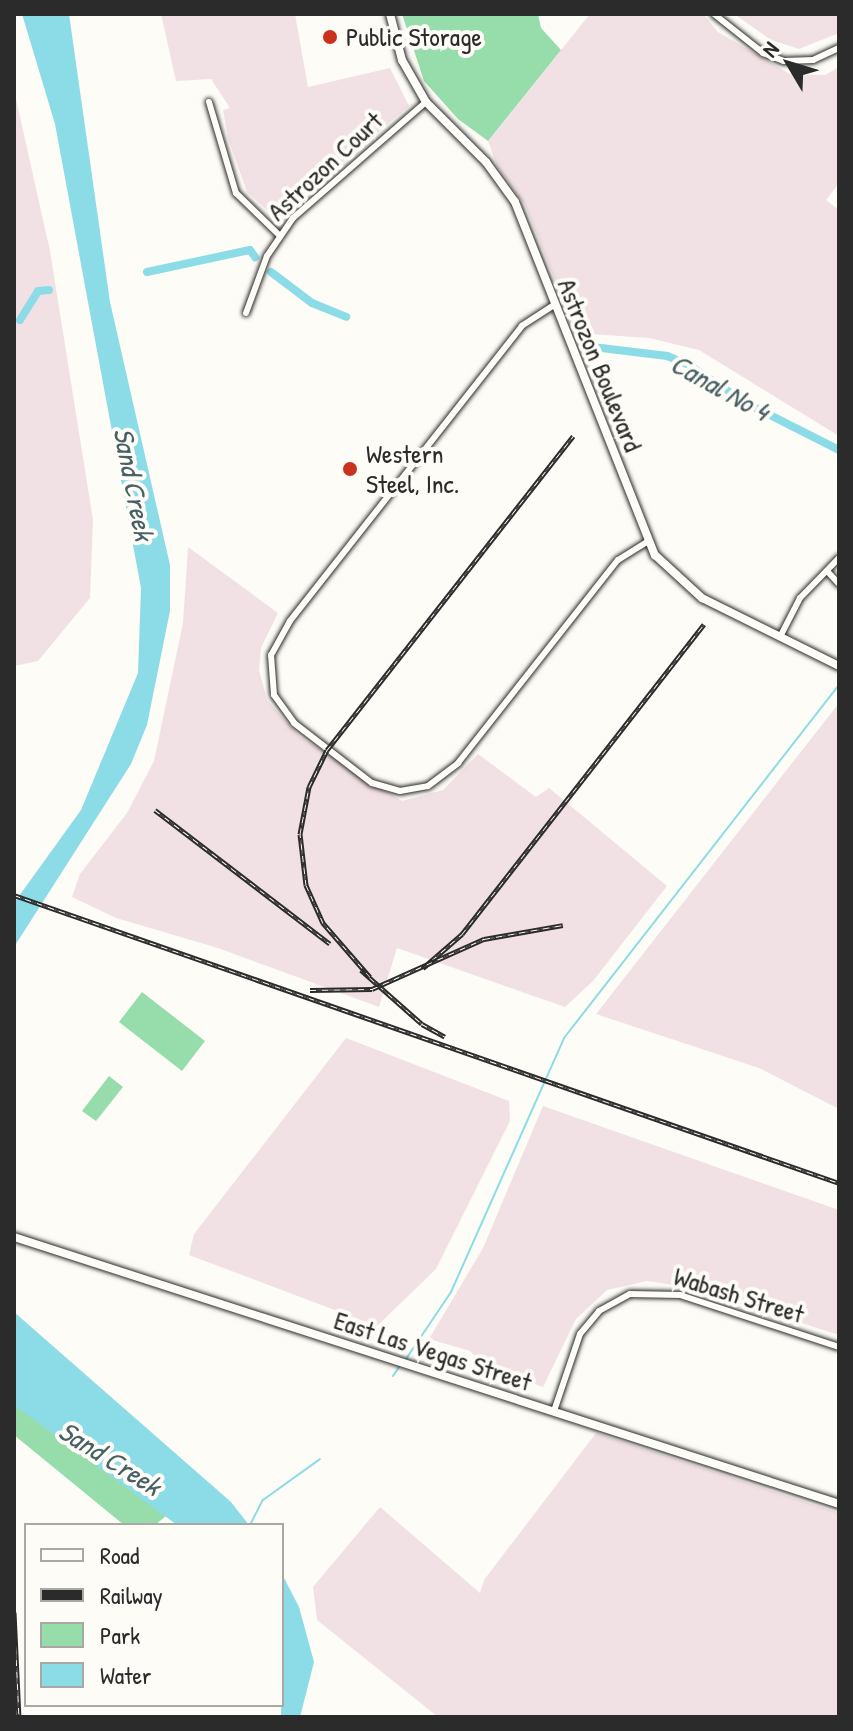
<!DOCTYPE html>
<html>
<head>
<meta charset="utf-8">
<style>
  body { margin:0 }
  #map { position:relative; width:853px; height:1731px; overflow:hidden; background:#fdfcf7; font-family:"Patrick Hand",sans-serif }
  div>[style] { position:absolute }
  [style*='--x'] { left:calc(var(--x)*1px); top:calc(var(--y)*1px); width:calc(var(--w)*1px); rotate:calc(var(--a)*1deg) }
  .built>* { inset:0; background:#f2e1e4 }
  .green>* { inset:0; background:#96ddab }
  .water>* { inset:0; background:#8cdce8 }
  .stream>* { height:2px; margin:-1px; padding:0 1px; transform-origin:1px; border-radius:1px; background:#8cdce8 }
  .canal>* { height:8px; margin:-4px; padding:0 4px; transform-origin:4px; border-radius:4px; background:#8cdce8 }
  .roads { filter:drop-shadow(0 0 2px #2b2b2b) drop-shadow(0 0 2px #2b2b2b) }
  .street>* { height:6px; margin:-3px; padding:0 3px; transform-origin:3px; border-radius:3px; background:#fdfcf7 }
  .secondary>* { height:8px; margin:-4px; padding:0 4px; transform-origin:4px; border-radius:4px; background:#fdfcf7 }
  .rail>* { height:5px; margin-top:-2.5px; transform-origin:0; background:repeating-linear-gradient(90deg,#fdfcf7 0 6px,#2b2b2b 0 12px); box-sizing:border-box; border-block:2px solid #2b2b2b }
  .dots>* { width:22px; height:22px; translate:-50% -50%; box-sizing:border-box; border:4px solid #fdfcf7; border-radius:50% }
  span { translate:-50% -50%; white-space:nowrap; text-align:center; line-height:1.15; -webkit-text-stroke:8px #fdfcf7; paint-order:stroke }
  .poi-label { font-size:26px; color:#2b2b2b }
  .left { translate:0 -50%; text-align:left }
  .street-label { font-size:26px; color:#2b2b2b }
  .water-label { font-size:28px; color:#486064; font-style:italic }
  .frame { position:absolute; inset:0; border:16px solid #2b2b2b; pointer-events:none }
  .legend { position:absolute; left:24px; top:1523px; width:260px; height:184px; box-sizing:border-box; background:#fdfcf7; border:2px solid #a9a8a5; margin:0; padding:10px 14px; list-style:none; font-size:24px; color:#2b2b2b }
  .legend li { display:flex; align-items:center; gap:16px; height:40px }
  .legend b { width:40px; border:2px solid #a9a8a5 }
  .north { position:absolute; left:749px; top:24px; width:80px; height:80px; -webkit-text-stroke:6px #fdfcf7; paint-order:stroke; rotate:308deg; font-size:22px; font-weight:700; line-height:32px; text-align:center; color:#2b2b2b }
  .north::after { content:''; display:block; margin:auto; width:28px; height:36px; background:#2b2b2b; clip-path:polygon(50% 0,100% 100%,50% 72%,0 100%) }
</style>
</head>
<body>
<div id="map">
  <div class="built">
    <i style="clip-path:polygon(161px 14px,295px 14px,308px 87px,390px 68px,409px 106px,276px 218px,247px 192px,228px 138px,223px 110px,230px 108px,211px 79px,176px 81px)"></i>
    <i style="clip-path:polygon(590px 14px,703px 14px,718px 32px,790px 74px,825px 75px,839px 67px,839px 183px,826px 200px,839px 210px,839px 436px,699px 350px,649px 338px,576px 333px,525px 205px,497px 166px,488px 141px)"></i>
    <i style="clip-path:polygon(734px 14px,839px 14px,839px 33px,799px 49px,771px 40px)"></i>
    <i style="clip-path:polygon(14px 90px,50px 251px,93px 520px,90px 598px,38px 661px,14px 666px)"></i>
    <i style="clip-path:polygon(188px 547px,278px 613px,261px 648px,259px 670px,267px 700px,299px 736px,402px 801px,443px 790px,478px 754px,536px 797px,549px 788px,667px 886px,593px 981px,565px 1007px,397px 948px,379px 1007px,218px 948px,116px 918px,72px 897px,80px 874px,127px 813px,154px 761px,183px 623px)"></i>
    <i style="clip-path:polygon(839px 703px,839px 1109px,759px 1068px,596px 1014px)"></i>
    <i style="clip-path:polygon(346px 1038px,509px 1101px,510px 1121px,436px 1269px,377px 1326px,189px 1255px,194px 1234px)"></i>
    <i style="clip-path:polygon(543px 1106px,839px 1210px,839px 1335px,688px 1287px,647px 1281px,607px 1290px,576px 1319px,543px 1387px,486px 1367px,470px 1351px,429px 1339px,483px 1248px)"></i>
    <i style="clip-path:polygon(596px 1433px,839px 1513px,839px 1717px,438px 1717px,317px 1620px,313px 1587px,380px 1507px,480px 1593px,484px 1580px)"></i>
  </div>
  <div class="green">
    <i style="clip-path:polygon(402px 14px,538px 14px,541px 28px,561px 50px,488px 141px,458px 119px,424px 81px)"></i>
    <i style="clip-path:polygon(142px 992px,205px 1041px,182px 1071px,119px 1022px)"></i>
    <i style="clip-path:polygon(109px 1076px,123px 1087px,96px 1121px,82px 1111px)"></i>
    <i style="clip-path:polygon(14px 1404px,87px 1456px,166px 1516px,155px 1525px,124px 1525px,14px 1435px)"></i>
  </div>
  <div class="water">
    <i style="clip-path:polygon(22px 14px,69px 14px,110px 302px,170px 565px,170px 611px,147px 725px,131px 764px,14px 947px,14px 903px,81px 810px,138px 673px,141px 588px,55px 124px)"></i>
    <i style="clip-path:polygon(14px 1312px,231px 1502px,249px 1525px,177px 1525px,14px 1405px)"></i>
    <i style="clip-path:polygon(282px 1574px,299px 1607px,314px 1662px,300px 1717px,281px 1717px)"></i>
  </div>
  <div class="stream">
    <i style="--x:406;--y:1359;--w:81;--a:-56.1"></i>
    <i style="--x:451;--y:1292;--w:278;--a:-66"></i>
    <i style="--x:564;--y:1038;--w:447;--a:-52.1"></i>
    <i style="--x:393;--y:1376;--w:11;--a:-56"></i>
    <i style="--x:250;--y:1525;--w:28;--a:-63"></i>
    <i style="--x:263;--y:1500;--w:70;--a:-35.7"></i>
  </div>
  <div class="canal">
    <i style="--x:147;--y:272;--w:105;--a:-12.1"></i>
    <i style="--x:250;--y:250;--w:9;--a:54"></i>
    <i style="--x:271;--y:272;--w:51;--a:37.1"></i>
    <i style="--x:312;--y:303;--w:37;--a:22"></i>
    <i style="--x:20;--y:320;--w:34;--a:-58"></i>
    <i style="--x:38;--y:291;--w:11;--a:-5"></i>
    <i style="--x:593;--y:347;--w:75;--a:6.9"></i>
    <i style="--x:667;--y:356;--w:24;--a:22"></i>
    <i style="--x:689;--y:365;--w:69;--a:33.7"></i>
    <i style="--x:746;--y:403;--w:104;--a:26.8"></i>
  </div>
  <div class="roads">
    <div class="street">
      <i style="--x:714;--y:14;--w:63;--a:38.5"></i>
      <i style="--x:763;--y:53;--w:22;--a:21"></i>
      <i style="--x:784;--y:61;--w:29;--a:-2"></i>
      <i style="--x:813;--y:60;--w:29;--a:-25"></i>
      <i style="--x:209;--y:102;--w:95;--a:73.5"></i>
      <i style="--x:236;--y:193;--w:60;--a:44.3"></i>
      <i style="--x:554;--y:305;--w:38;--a:147"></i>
      <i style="--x:522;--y:326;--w:375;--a:128.2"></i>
      <i style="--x:290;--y:621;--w:39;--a:119"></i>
      <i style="--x:271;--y:655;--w:40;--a:85.7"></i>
      <i style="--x:274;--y:695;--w:34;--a:54"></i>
      <i style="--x:294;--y:723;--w:98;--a:37.6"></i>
      <i style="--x:372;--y:783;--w:29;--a:16"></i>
      <i style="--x:400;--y:791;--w:28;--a:-10"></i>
      <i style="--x:428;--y:786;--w:38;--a:-37"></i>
      <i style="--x:458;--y:763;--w:258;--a:-51.8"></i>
      <i style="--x:618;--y:560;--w:34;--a:-32"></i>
      <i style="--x:246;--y:313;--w:61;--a:-69.8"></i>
      <i style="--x:267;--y:256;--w:46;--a:-55.6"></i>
      <i style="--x:293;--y:218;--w:176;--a:-41.1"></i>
      <i style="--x:827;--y:571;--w:18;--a:47"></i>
      <i style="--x:780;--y:637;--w:44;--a:-62.9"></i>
      <i style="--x:800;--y:598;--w:56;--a:-45.7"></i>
      <i style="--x:554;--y:1411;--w:81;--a:-71.3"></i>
      <i style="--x:580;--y:1334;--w:30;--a:-50"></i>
      <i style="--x:599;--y:1311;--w:35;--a:-29"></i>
      <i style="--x:630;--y:1294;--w:50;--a:1.1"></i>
      <i style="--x:680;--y:1295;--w:167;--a:18.1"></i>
    </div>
    <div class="secondary">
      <i style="--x:390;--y:14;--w:48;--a:75.4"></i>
      <i style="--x:402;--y:60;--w:48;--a:60.3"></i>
      <i style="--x:426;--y:102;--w:85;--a:45"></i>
      <i style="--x:486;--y:162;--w:49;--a:54.1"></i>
      <i style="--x:515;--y:202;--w:380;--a:68.4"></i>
      <i style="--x:655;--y:555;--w:64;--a:42.5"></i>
      <i style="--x:702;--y:598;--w:153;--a:26.4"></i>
      <i style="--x:14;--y:1237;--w:867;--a:17.93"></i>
    </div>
  </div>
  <div class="rail">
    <i style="--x:155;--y:810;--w:220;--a:37.4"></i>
    <i style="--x:14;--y:895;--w:874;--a:19.24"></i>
    <i style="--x:423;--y:968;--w:52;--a:-41.1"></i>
    <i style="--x:462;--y:934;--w:393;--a:-52"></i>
    <i style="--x:361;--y:970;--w:81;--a:41.5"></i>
    <i style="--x:422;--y:1024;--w:26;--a:29"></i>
    <i style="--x:370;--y:977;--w:72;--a:-131"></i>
    <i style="--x:323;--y:923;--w:42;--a:-114.1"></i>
    <i style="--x:306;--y:885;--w:51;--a:-96.7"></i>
    <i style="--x:300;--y:834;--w:48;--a:-79.2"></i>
    <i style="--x:309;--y:787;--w:41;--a:-64.1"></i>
    <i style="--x:327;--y:750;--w:399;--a:-51.9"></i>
    <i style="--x:310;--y:990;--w:62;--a:-0.9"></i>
    <i style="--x:372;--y:989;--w:123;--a:-24.1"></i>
    <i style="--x:484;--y:939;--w:80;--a:-10"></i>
    <i style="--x:14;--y:1612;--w:105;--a:87.3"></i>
  </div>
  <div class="dots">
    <i style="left:330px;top:37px;background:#c8321e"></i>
    <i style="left:350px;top:469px;background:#c8321e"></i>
  </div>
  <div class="poi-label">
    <span class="left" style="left:346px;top:37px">Public Storage</span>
    <span class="left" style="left:366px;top:469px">Western<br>Steel, Inc.</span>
  </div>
  <div class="street-label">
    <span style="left:325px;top:166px;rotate:-43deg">Astrozon Court</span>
    <span style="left:600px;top:365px;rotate:68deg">Astrozon Boulevard</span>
    <span style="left:739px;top:1295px;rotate:17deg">Wabash Street</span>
    <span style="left:433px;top:1351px;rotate:18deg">East Las Vegas Street</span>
  </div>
  <div class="water-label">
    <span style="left:720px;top:387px;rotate:29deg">Canal No 4</span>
    <span style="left:134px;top:484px;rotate:79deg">Sand Creek</span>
    <span style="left:110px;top:1458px;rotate:32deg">Sand Creek</span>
  </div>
  <div class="frame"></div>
  <ul class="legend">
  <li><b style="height:10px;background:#fdfcf7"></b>Road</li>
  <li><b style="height:10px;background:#2b2b2b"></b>Railway</li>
  <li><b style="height:22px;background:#96ddab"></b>Park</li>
  <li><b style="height:22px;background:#8cdce8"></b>Water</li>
  </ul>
  <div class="north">N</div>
</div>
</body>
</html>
